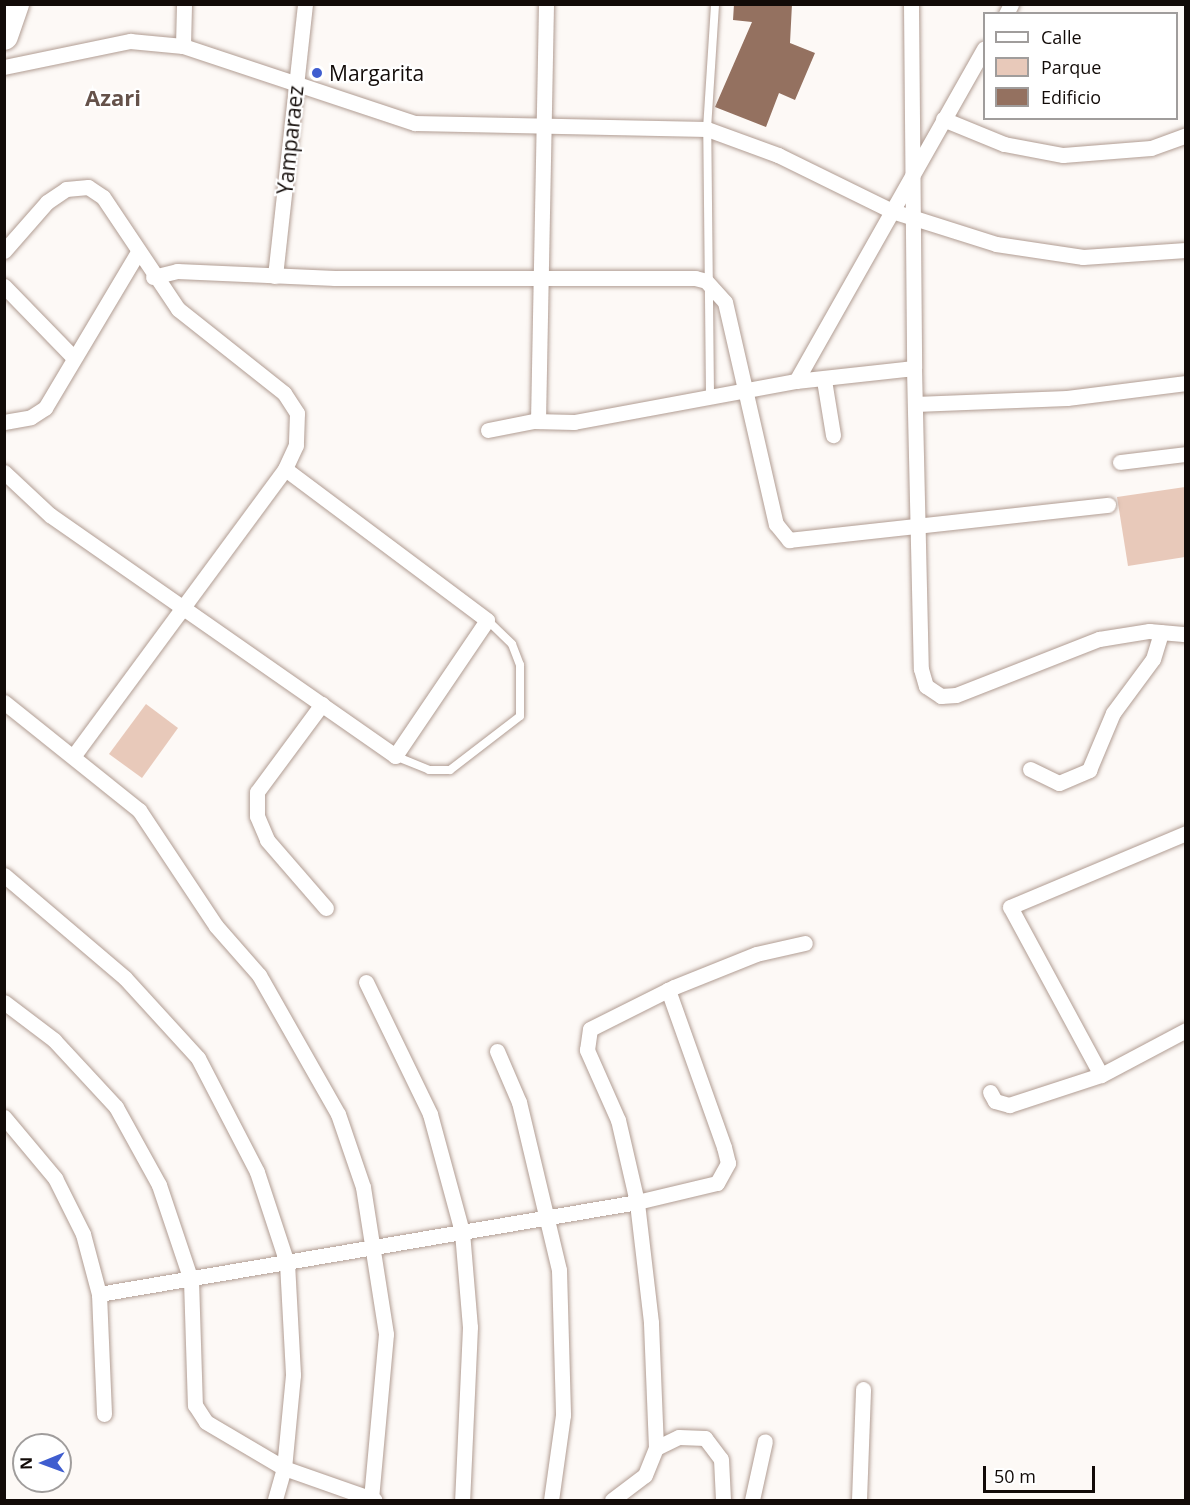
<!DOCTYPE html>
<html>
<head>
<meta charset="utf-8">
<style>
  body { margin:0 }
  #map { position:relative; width:1190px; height:1505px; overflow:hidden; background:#fdf9f6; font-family:"Open Sans",sans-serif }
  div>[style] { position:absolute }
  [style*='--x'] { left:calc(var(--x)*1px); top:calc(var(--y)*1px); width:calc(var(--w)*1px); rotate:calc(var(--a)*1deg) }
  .green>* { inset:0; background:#e8c9ba }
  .building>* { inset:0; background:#947160 }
  .roads { filter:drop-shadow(0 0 2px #b19d93) drop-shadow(0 0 2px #b19d93) }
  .lane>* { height:8px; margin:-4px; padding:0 4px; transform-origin:4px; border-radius:4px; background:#fff }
  .street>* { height:15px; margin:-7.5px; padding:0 7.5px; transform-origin:7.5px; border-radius:7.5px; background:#fff }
  .highway>* { height:28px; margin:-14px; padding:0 14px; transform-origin:14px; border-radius:14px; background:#fff }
  .dots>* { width:16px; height:16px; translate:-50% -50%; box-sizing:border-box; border:3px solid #fff; border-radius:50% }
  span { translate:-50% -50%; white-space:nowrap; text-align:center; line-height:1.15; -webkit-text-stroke:4.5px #fff; paint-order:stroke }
  .poi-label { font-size:21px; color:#120b08 }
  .left { translate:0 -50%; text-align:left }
  .street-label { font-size:21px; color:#120b08 }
  .neighbourhood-label { font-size:22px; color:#65524a; font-weight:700 }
  .frame { position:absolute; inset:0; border:6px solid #120b08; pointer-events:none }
  .legend { position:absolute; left:983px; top:12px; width:195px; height:108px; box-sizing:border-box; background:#fff; border:2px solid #a09d9c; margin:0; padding:8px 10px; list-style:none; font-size:18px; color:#120b08 }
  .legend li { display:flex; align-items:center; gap:12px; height:30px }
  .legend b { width:30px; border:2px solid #a09d9c }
  .north { position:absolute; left:12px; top:1433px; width:60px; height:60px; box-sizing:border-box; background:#fff; border:2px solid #a09d9c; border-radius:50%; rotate:269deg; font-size:16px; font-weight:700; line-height:24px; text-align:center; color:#120b08 }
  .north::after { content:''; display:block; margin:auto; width:21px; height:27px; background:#3f5dcf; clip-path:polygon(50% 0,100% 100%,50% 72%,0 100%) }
  .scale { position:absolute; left:983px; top:1466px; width:112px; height:27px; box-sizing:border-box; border:3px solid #120b08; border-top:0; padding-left:8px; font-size:18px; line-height:21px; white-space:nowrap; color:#120b08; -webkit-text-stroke:4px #fff; paint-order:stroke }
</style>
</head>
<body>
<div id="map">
  <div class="green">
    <i style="clip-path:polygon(1185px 487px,1185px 557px,1128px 566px,1117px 497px)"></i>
    <i style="clip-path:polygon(146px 704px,178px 728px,142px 778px,109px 754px)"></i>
  </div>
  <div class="building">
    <i style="clip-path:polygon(734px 4px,792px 4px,790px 43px,815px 53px,795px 100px,779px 93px,766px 127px,715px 107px,752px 22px,733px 20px)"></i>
  </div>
  <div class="roads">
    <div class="lane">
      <i style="--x:710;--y:394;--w:265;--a:-90.6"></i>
      <i style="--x:707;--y:129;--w:125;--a:-86.3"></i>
      <i style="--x:395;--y:756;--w:37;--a:22"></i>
      <i style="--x:429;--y:770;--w:21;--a:0"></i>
      <i style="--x:450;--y:770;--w:88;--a:-37.6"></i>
      <i style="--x:520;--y:716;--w:51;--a:-90"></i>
      <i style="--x:520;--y:665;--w:22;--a:-111"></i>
      <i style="--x:512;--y:644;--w:35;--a:-136"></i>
    </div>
    <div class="street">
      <i style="--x:911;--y:4;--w:364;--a:89.5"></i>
      <i style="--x:914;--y:368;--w:301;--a:88.7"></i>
      <i style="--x:921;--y:669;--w:18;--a:74"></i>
      <i style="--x:926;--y:686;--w:18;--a:34"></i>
      <i style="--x:941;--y:696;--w:15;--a:-4"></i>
      <i style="--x:956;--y:695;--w:154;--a:-21.4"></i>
      <i style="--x:1099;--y:639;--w:51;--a:-9.1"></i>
      <i style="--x:1149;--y:631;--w:37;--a:5"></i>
      <i style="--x:1006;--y:14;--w:11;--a:-63"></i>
      <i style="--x:183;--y:46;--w:42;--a:-88.6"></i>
      <i style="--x:4;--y:67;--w:129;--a:-11.7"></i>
      <i style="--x:130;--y:41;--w:53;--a:5.4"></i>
      <i style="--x:183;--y:46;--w:244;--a:18.4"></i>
      <i style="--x:415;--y:123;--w:292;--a:1.2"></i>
      <i style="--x:707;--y:129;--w:76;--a:20.1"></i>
      <i style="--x:778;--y:155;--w:127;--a:26.2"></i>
      <i style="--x:892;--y:211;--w:109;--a:17.6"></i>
      <i style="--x:996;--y:244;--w:88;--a:8.5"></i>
      <i style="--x:1083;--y:257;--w:103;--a:-3.9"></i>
      <i style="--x:943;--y:119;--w:66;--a:22.3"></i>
      <i style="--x:1004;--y:144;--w:60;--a:10.6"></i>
      <i style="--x:1063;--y:155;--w:88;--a:-4.5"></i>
      <i style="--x:1151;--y:148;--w:37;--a:-20"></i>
      <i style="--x:4;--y:251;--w:65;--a:-48.7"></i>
      <i style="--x:47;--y:202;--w:23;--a:-34"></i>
      <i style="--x:66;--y:189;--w:22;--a:-5"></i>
      <i style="--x:88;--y:187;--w:18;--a:34"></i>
      <i style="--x:103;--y:197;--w:135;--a:56.2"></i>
      <i style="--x:178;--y:309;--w:135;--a:38.4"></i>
      <i style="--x:284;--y:393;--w:24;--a:57"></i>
      <i style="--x:297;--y:413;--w:32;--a:92"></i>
      <i style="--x:296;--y:445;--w:26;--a:115"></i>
      <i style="--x:285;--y:469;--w:354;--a:126.4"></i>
      <i style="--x:275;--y:276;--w:274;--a:-83.7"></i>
      <i style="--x:153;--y:277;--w:25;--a:-14"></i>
      <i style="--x:177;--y:271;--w:158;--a:2.5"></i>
      <i style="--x:335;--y:278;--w:360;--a:0"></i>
      <i style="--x:695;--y:278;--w:11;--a:15"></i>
      <i style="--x:706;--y:281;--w:28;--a:48"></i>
      <i style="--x:725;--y:302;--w:228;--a:77.1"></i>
      <i style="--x:776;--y:524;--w:21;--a:51"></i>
      <i style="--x:789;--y:540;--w:321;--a:-6.3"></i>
      <i style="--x:4;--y:286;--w:99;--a:45.8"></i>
      <i style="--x:914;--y:368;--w:119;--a:173.7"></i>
      <i style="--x:796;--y:381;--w:382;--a:-60.5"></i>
      <i style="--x:824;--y:380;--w:56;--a:80.7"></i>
      <i style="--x:915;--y:404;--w:152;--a:-2.3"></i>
      <i style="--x:1067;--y:398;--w:120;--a:-7.2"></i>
      <i style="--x:538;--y:421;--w:417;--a:-88.9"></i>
      <i style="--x:4;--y:422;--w:27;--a:-10"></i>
      <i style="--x:31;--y:417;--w:17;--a:-33"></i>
      <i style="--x:45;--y:408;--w:182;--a:-59.2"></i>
      <i style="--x:488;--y:430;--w:47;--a:-11.1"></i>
      <i style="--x:534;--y:421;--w:40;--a:1.4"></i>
      <i style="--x:574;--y:422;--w:226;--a:-10.5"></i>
      <i style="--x:1120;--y:462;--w:66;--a:-6.9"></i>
      <i style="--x:4;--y:472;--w:63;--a:43.1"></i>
      <i style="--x:50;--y:515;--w:421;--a:34.9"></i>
      <i style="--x:395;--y:756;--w:164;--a:-55.9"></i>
      <i style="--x:487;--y:620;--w:252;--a:-143.2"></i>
      <i style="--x:4;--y:702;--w:173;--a:38.7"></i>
      <i style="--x:139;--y:810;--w:139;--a:56.4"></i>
      <i style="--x:216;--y:926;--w:65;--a:48.7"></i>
      <i style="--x:259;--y:975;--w:160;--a:60.4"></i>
      <i style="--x:338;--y:1114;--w:77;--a:71.1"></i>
      <i style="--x:363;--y:1187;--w:149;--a:81.1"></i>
      <i style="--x:386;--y:1334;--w:166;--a:95.2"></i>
      <i style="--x:322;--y:704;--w:109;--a:126.5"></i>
      <i style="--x:257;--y:792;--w:24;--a:90"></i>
      <i style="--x:257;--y:816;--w:26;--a:67"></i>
      <i style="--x:267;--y:840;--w:90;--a:49.1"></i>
      <i style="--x:1030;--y:769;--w:32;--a:26"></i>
      <i style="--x:1059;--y:783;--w:33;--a:-23"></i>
      <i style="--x:1089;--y:770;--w:62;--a:-67.2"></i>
      <i style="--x:1113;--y:713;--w:67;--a:-53.5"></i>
      <i style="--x:1153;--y:659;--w:28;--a:-73"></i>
      <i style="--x:4;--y:875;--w:159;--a:40.4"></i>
      <i style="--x:125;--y:978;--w:108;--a:47.6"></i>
      <i style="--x:198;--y:1058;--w:128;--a:62.6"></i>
      <i style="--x:257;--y:1172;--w:96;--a:71.8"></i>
      <i style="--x:287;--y:1263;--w:112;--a:86.9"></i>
      <i style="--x:293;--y:1375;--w:93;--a:95.5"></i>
      <i style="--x:284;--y:1468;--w:33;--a:106"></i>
      <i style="--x:366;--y:982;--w:147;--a:64.1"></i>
      <i style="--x:430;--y:1114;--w:122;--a:74.8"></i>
      <i style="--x:462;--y:1232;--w:95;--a:85.2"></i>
      <i style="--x:470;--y:1327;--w:173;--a:92.6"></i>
      <i style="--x:4;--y:1002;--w:63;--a:37.2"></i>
      <i style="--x:54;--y:1040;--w:91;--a:47.2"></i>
      <i style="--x:116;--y:1107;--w:89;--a:61.1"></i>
      <i style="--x:159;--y:1185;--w:100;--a:71.4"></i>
      <i style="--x:191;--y:1280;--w:125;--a:88.2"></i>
      <i style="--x:195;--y:1405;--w:20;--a:57"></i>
      <i style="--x:206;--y:1422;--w:91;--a:30.5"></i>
      <i style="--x:284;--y:1468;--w:96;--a:19.4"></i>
      <i style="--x:497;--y:1051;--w:56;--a:66.7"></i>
      <i style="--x:519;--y:1102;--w:173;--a:76.6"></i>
      <i style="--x:559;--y:1270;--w:145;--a:88.4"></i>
      <i style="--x:563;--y:1415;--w:86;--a:98"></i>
      <i style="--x:1101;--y:1075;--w:191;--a:-118.4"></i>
      <i style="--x:1010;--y:907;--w:191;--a:-22.8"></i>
      <i style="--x:990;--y:1092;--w:10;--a:61"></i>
      <i style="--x:995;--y:1101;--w:15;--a:16"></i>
      <i style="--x:1009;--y:1105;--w:97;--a:-18.1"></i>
      <i style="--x:1101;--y:1075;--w:96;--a:-27.9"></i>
      <i style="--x:4;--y:1117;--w:80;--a:50.1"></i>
      <i style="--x:55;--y:1178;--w:63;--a:63.4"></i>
      <i style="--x:83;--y:1234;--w:62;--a:75.1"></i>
      <i style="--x:99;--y:1294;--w:120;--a:87.6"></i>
      <i style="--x:99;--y:1294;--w:546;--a:-9.7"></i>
      <i style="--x:637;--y:1202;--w:82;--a:-13.4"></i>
      <i style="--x:717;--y:1183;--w:23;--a:-61"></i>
      <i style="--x:728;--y:1163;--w:16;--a:-104"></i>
      <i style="--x:724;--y:1147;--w:167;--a:-109.6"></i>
      <i style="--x:656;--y:1448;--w:25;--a:-26"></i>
      <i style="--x:679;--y:1437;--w:26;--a:2"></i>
      <i style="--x:705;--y:1438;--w:26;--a:53"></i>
      <i style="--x:721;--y:1459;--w:41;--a:87.2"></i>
      <i style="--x:612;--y:1500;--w:41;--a:-37.1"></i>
      <i style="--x:645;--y:1475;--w:29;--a:-68"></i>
      <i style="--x:656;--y:1448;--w:126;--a:-92.3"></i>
      <i style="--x:651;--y:1322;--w:121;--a:-96.7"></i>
      <i style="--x:637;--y:1202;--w:84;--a:-103"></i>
      <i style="--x:618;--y:1120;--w:77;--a:-113.9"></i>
      <i style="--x:587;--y:1050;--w:21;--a:-82"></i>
      <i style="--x:590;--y:1029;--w:94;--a:-26.6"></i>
      <i style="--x:674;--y:987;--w:88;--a:-21.9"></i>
      <i style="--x:756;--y:954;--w:50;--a:-12.7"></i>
      <i style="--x:752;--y:1500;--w:60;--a:-77.6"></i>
      <i style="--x:859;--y:1500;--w:111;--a:-87.9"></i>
    </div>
    <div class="highway">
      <i style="--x:4;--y:36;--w:34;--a:-71"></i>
    </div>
  </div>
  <div class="dots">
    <i style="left:317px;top:73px;background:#3f5dcf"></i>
  </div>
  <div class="poi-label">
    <span class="left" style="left:329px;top:73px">Margarita</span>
  </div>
  <div class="street-label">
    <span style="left:290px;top:140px;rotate:-84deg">Yamparaez</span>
  </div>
  <div class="neighbourhood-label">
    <span style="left:113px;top:98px">Azari</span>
  </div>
  <div class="frame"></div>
  <ul class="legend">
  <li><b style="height:8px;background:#fff"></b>Calle</li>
  <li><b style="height:16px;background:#e8c9ba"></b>Parque</li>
  <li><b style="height:16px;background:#947160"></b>Edificio</li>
  </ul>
  <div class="north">N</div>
  <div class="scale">50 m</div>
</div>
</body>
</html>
